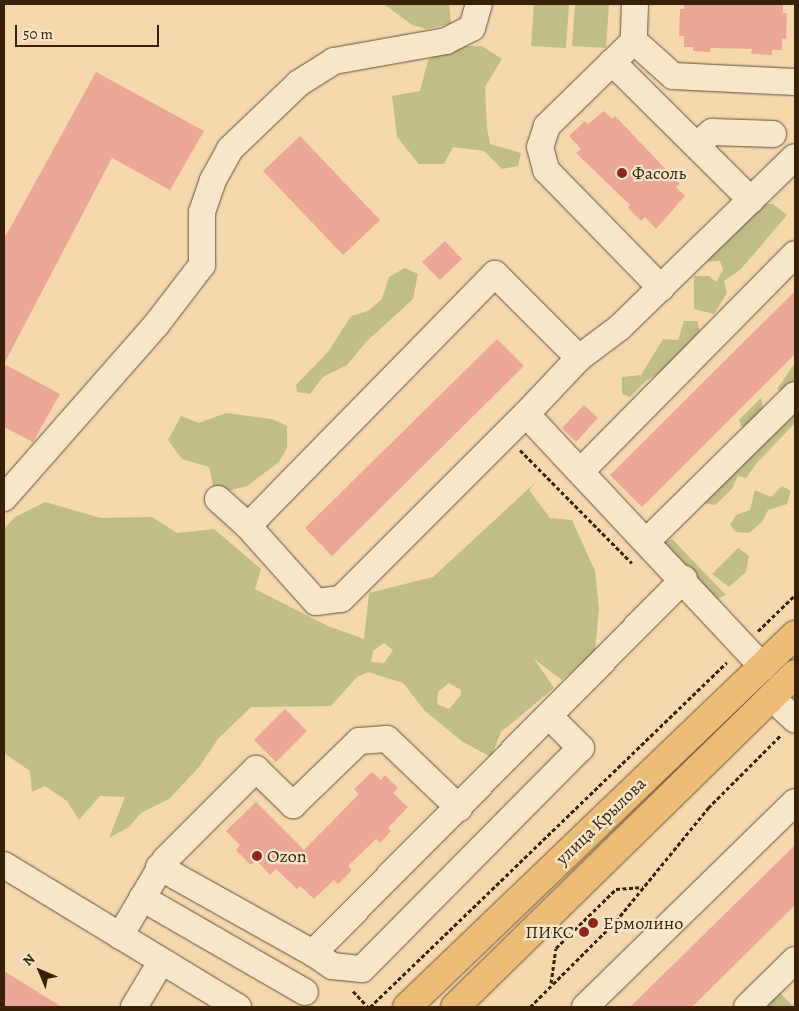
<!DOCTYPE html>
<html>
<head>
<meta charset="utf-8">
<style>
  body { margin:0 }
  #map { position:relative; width:799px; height:1011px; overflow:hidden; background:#f5d8ae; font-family:Alegreya,serif }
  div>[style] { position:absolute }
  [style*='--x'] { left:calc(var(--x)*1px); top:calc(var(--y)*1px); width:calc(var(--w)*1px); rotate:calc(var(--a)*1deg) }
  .green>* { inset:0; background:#c1bd87 }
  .building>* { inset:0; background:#eaa894 }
  .path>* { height:3px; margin-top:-1.5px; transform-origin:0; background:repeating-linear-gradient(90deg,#382107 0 4px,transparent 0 6.5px) }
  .roads { filter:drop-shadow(0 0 1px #674f31) drop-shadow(0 0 1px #674f31) }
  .minor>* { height:26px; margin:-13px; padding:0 13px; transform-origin:13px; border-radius:13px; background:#f8e6ca }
  .major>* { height:28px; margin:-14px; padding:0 14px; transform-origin:14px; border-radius:14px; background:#eabc77 }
  .dots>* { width:14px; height:14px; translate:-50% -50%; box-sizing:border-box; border:2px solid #f8e6ca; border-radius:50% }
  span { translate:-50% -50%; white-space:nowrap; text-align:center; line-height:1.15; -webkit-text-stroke:4.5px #f8e6ca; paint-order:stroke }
  .poi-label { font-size:18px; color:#382107 }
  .left { translate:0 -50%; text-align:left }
  .right { translate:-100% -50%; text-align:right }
  .street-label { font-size:18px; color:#382107 }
  .frame { position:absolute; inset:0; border:5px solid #382107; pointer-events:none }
  .north { position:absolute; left:15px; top:946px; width:50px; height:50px; -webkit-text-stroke:4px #f8e6ca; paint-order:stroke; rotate:315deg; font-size:14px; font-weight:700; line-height:20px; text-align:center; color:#382107 }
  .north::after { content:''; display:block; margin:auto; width:18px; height:22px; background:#382107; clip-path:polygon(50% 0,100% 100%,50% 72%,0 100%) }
  .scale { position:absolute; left:15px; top:25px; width:144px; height:22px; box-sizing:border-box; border:2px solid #382107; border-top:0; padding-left:6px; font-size:15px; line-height:18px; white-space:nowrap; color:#382107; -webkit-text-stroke:4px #f8e6ca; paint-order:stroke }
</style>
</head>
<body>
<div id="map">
  <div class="green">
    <i style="clip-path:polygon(384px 4px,449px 4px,451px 24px,426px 29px,412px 25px)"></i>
    <i style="clip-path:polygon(534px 4px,569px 4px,566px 48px,531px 46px)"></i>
    <i style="clip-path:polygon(575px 4px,609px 4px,606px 48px,572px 46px)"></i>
    <i style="clip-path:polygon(456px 46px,482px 46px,502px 59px,485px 87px,487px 128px,490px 144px,521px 153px,518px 166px,502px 169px,484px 151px,453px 147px,444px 164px,419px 164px,397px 137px,392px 96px,420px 91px,428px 60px)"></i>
    <i style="clip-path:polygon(763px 204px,773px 204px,787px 215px,741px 269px,724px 281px,727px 293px,714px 314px,694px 309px,694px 276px,709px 276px,716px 282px,723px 270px,720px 261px,704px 262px)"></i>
    <i style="clip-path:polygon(405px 268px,418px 274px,413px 299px,366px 342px,347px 365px,323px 377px,310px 394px,297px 392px,296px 385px,328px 352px,351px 316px,368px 311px,382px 299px,389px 277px)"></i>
    <i style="clip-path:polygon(684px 321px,697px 321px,701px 335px,667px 368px,646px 381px,630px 397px,622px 394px,622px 377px,641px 375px,663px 339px,678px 340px)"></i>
    <i style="clip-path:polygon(795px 363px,795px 383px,785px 393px,777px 389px)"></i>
    <i style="clip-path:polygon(761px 398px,763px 407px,759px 419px,742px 427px,739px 420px)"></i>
    <i style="clip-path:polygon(226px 413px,272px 419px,287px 426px,287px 448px,279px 462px,247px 486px,215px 494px,209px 467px,182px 459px,168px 440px,181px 416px,199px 423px)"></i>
    <i style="clip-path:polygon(795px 413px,795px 423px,756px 464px,746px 478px,738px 476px,732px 489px,715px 505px,704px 503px)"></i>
    <i style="clip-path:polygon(evenodd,538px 480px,529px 490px,550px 518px,572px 520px,595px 571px,599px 608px,595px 652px,562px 680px,534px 659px,554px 688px,501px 732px,491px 757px,463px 742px,425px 711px,403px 683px,368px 672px,357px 677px,331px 706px,251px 707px,218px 739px,199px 767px,169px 799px,141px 813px,129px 827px,109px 838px,125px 797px,100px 796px,79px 820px,67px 801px,45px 786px,32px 792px,30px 771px,4px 753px,4px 529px,15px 517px,45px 502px,101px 518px,152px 517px,177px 533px,214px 529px,261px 569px,255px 589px,328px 626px,364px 639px,369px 593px,433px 577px,538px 480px,384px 643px,393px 650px,384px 663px,371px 662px,373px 651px,384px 643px,538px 480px,449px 683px,461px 690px,461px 695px,449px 709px,437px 704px,438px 692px,449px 683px)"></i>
    <i style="clip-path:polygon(782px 486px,791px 491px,787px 504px,768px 510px,762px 522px,749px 533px,736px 532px,730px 525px,736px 515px,750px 510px,755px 490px,771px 497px)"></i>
    <i style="clip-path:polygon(672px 539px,726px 595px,716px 599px,663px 543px)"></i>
    <i style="clip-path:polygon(738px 548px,749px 556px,746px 572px,729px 587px,712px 574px)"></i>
    <i style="clip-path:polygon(778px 991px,794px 1007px,762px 1007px)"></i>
  </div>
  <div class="building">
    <i style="clip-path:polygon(684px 4px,783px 4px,783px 13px,787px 13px,786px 39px,782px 39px,782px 50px,772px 50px,772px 55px,751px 54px,752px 49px,710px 48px,710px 52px,693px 51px,693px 47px,684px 47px,684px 36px,679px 36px,680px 9px,684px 9px)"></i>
    <i style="clip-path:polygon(96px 72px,204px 131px,170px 190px,112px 158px,4px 364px,60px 394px,33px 442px,4px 427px,4px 239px)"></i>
    <i style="clip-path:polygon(604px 111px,612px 119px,615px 116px,680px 184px,676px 187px,685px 196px,656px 229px,645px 217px,641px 221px,628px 208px,630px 205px,576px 153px,581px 149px,569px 136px,585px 121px,588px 124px)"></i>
    <i style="clip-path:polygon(300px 136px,380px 220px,343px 255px,263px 171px)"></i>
    <i style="clip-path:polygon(445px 241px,462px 259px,440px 280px,422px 262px)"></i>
    <i style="clip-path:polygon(795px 291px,795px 354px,642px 507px,610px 475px)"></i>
    <i style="clip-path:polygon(497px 339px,524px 366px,332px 556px,305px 528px)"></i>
    <i style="clip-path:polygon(584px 405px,598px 418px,576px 442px,562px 428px)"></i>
    <i style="clip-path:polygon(285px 709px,307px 731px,276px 762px,254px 740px)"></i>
    <i style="clip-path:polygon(372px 772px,381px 780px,385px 775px,398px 788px,393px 793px,408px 807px,388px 828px,391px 831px,380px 843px,376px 839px,348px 866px,352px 870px,338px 884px,334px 880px,314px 899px,300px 886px,297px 889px,276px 869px,270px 875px,256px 860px,251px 865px,236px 850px,240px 845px,226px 831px,256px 802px,304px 850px,359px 794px,354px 789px)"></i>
    <i style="clip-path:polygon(795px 845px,795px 905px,692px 1007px,630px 1007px)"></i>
    <i style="clip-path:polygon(4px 971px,62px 1007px,4px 1007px)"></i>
  </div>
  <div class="path">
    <i style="--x:520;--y:450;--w:159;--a:45.3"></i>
    <i style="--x:758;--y:631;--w:52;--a:-44.2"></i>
    <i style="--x:551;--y:983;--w:35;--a:-82"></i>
    <i style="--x:556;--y:948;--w:84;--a:-44.5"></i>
    <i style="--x:616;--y:889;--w:27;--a:-4"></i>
    <i style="--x:353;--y:991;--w:22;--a:47"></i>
    <i style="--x:370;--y:1007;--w:496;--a:-44"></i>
    <i style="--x:530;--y:1007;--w:122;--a:-45"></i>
    <i style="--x:616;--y:921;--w:146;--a:-50.8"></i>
    <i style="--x:708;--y:808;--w:103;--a:-45"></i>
  </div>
  <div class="roads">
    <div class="minor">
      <i style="--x:635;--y:4;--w:37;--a:92"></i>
      <i style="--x:634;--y:41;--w:52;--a:41.9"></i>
      <i style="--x:673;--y:76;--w:122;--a:2.8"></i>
      <i style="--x:634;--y:41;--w:122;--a:135.7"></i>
      <i style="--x:547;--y:126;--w:22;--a:108"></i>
      <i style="--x:540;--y:147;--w:24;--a:75"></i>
      <i style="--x:546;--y:170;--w:165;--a:45.7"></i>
      <i style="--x:612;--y:62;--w:196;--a:44.8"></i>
      <i style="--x:696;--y:145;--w:21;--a:-39"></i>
      <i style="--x:712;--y:132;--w:61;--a:1.9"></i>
      <i style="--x:579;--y:358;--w:50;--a:-36.9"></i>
      <i style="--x:619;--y:328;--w:245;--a:-44.2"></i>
      <i style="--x:582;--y:470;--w:303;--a:-45.4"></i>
      <i style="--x:4;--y:498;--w:230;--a:-48.7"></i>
      <i style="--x:156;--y:325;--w:76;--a:-52.5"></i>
      <i style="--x:202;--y:265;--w:53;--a:-90"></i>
      <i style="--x:202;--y:212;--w:34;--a:-71"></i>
      <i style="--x:213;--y:180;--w:35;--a:-61"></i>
      <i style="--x:230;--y:149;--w:95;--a:-43.7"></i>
      <i style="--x:299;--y:83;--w:41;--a:-32.2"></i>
      <i style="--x:334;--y:61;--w:114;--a:-10.1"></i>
      <i style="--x:446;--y:41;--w:29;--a:-27"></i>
      <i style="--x:472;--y:28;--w:25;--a:-74"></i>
      <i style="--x:218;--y:499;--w:40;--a:42"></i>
      <i style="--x:248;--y:526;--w:102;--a:48.2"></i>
      <i style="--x:316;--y:602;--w:25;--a:-7"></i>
      <i style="--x:341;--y:599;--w:262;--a:-45"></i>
      <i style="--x:526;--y:414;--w:347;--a:46.9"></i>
      <i style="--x:248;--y:526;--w:353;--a:-45.6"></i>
      <i style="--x:495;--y:274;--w:119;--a:45"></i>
      <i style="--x:579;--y:358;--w:77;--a:133.4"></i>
      <i style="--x:647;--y:541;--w:208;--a:-44.6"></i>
      <i style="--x:771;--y:697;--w:33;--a:43"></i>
      <i style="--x:4;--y:865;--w:274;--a:31.3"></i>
      <i style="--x:159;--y:867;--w:176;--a:29.2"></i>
      <i style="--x:313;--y:953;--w:527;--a:-45.23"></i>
      <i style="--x:142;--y:898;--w:188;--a:30"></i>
      <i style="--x:120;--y:936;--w:88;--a:-59.4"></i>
      <i style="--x:165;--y:860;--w:129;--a:-45"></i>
      <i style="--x:256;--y:769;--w:52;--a:44.2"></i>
      <i style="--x:293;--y:805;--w:92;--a:-44.1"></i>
      <i style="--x:359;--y:741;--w:28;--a:-4"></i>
      <i style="--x:387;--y:739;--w:100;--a:43.8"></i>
      <i style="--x:313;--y:953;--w:23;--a:34"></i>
      <i style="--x:332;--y:966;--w:30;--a:6"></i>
      <i style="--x:362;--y:969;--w:311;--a:-45.3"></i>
      <i style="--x:581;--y:748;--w:45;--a:-135"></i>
      <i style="--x:134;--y:1007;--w:52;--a:-59"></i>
      <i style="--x:585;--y:1007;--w:293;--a:-44.3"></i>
      <i style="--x:747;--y:1007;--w:67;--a:-44.4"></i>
    </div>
    <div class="major">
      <i style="--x:407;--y:1007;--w:538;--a:-43.79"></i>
      <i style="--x:455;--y:1007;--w:476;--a:-44.4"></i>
    </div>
  </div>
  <div class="dots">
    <i style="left:622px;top:173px;background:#8f2418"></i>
    <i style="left:257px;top:856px;background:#8f2418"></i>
    <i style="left:593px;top:923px;background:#8f2418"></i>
    <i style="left:584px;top:932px;background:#8f2418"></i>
  </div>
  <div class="poi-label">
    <span class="left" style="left:632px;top:173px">Фасоль</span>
    <span class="left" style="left:267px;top:856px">Ozon</span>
    <span class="left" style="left:603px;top:923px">Ермолино</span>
    <span class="right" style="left:574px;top:932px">ПИКС</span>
  </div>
  <div class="street-label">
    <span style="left:601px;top:821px;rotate:-44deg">улица Крылова</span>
  </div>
  <div class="frame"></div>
  <div class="north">N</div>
  <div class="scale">50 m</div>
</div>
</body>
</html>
